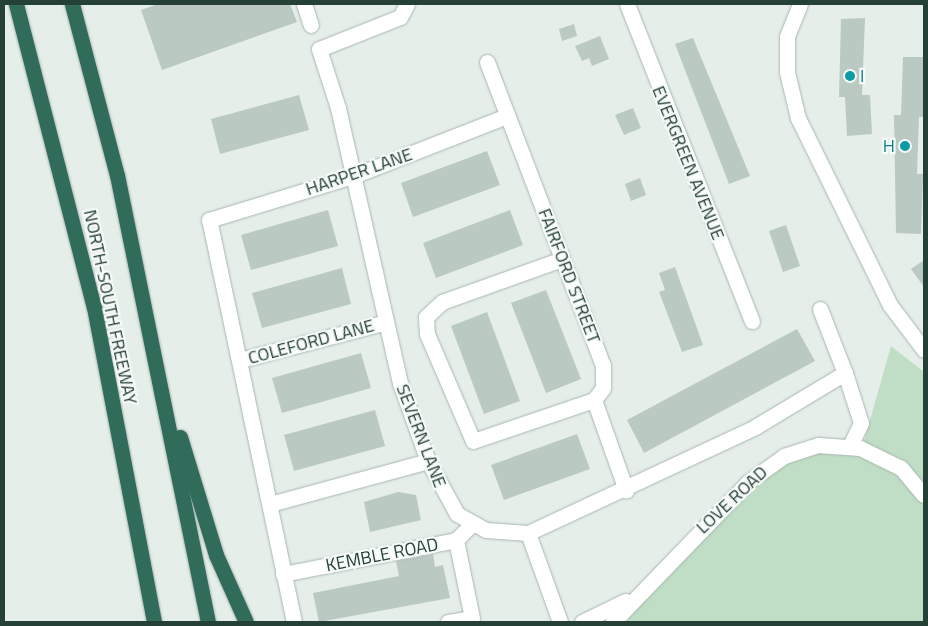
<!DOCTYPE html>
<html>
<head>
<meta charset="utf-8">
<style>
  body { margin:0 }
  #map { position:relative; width:928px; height:626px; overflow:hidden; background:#e5eee9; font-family:"Titillium Web",sans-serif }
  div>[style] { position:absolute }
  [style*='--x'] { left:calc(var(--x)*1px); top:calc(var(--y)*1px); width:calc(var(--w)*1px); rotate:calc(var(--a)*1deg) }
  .green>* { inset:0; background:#bfdec5 }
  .building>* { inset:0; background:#bac9c2 }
  .roads { filter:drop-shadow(0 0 1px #a8b6b0) drop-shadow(0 0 1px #a8b6b0) }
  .minor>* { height:15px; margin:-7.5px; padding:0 7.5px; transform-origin:7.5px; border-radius:7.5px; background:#fff }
  .highway>* { height:15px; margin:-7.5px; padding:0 7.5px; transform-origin:7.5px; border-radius:7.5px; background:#316b5a }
  .dots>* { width:14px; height:14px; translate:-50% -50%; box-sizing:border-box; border:2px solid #f6faf8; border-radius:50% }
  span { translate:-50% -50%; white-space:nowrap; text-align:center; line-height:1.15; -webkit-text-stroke:4.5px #f6faf8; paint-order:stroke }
  .culture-label { font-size:18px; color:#0d838f }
  .left { translate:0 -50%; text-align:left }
  .right { translate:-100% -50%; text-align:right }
  .street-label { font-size:18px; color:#254036 }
  .frame { position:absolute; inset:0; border:5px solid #254036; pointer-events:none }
</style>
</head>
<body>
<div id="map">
  <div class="green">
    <i style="clip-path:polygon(891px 346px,924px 372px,924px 622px,627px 622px,635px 607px,731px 504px,782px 462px,812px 452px,861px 452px)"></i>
  </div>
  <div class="building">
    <i style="clip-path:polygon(158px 4px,290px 4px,297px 22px,162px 70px,141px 10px)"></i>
    <i style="clip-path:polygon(865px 18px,862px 95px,870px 95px,872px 134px,847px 136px,845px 97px,839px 97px,841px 19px)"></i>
    <i style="clip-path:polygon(574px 24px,577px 36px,562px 41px,559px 29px)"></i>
    <i style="clip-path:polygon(600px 36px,609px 59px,592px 66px,589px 58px,582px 61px,575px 46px)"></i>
    <i style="clip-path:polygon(693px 38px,750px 176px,729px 184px,675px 44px)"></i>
    <i style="clip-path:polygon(903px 57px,924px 57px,924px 117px,919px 117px,917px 174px,923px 174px,921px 234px,896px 233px,894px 115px,901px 115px)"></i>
    <i style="clip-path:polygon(299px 95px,309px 130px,220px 154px,211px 119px)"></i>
    <i style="clip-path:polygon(633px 108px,641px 128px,624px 135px,615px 115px)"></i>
    <i style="clip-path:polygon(487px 151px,500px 185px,413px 217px,401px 183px)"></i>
    <i style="clip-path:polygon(640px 178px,646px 195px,631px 201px,625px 184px)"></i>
    <i style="clip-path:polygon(328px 210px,338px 246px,251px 270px,241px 235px)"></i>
    <i style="clip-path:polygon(510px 210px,523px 245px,436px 278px,423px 243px)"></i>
    <i style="clip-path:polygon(786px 225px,800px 266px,783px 272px,769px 231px)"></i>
    <i style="clip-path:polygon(924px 260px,924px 287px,911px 269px)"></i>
    <i style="clip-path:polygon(675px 267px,703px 345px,682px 352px,659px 292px,665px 290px,659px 273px)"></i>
    <i style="clip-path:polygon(342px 268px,351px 304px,262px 328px,252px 293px)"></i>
    <i style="clip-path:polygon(546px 290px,581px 379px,546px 393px,511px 303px)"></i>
    <i style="clip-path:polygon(487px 312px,520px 401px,484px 414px,451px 326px)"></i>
    <i style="clip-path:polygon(797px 329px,815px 361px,644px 453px,627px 420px)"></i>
    <i style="clip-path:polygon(361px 353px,371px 388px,282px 413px,272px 378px)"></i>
    <i style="clip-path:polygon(375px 410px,385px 446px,294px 471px,284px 435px)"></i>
    <i style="clip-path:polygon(577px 434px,590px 469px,504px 500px,491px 465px)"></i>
    <i style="clip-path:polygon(398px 492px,416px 495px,421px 520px,370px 532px,364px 502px)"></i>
    <i style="clip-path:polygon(433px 554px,435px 567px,443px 565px,450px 598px,319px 622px,313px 593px,399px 576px,396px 561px)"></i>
  </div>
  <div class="roads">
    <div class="minor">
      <i style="--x:304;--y:4;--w:22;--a:72"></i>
      <i style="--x:407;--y:4;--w:15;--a:118"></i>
      <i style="--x:400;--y:17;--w:87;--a:158.4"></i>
      <i style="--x:319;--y:49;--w:62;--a:72.1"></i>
      <i style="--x:338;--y:108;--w:282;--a:77.3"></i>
      <i style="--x:400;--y:383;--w:83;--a:70.3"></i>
      <i style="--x:428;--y:461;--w:60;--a:61.3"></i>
      <i style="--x:457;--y:514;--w:33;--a:29"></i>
      <i style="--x:486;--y:530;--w:42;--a:4.1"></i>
      <i style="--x:528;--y:533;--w:251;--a:-25"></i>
      <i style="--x:755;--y:427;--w:105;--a:-31"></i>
      <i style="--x:845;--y:373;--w:52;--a:72.3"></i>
      <i style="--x:861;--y:423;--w:25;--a:116"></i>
      <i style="--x:627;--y:4;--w:341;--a:68.5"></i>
      <i style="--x:800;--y:4;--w:35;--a:112"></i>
      <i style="--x:787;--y:37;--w:35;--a:90"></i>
      <i style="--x:787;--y:72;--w:47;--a:76.6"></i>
      <i style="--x:798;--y:118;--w:208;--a:63.8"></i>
      <i style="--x:890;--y:305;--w:56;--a:52.9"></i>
      <i style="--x:487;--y:62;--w:324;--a:69.1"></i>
      <i style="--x:603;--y:365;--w:23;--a:90"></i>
      <i style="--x:603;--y:388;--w:15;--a:127"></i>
      <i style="--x:594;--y:400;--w:96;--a:70.4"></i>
      <i style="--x:562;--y:259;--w:127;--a:160.3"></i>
      <i style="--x:442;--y:302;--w:22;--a:137"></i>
      <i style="--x:426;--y:317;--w:17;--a:87"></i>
      <i style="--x:427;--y:334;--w:116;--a:66.7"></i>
      <i style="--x:473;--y:441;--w:128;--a:-18.7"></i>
      <i style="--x:820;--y:309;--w:69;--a:68.7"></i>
      <i style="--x:240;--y:360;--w:148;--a:-14.5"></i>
      <i style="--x:270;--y:504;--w:164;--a:-15.2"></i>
      <i style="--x:528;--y:533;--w:95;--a:70.2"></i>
      <i style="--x:283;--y:574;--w:176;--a:-11.1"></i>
      <i style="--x:456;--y:540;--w:23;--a:-45"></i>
      <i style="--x:294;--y:622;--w:411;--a:-101.9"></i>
      <i style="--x:209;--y:220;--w:151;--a:-17"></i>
      <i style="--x:353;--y:176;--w:165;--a:-21.3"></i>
      <i style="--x:448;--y:622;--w:24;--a:-9"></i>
      <i style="--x:472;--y:618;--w:80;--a:-101.6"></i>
      <i style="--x:582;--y:622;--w:48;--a:-26"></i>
      <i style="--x:613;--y:622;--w:194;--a:-46"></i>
      <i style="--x:748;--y:482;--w:44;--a:-35.8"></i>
      <i style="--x:784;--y:456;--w:36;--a:-18"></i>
      <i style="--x:818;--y:445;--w:42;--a:4.1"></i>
      <i style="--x:860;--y:448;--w:46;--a:26"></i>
      <i style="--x:901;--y:468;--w:35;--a:50"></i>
    </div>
    <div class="highway">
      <i style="--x:16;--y:4;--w:313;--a:75.6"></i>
      <i style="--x:94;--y:307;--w:321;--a:79.2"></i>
      <i style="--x:72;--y:4;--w:177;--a:75.3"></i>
      <i style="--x:117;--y:175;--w:456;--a:78.5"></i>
      <i style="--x:180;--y:437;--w:123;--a:73"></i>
      <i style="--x:216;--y:555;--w:73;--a:65.9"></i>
    </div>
  </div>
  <div class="dots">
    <i style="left:850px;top:76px;background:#0f9aa8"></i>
    <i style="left:905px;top:146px;background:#0f9aa8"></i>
  </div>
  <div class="culture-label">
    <span class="left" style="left:860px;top:76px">I</span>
    <span class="right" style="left:895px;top:146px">H</span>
  </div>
  <div class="street-label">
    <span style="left:688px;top:163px;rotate:68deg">EVERGREEN AVENUE</span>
    <span style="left:359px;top:172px;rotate:-19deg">HARPER LANE</span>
    <span style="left:569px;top:276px;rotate:69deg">FAIRFORD STREET</span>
    <span style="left:110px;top:307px;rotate:78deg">NORTH-SOUTH FREEWAY</span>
    <span style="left:311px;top:342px;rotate:-15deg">COLEFORD LANE</span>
    <span style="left:421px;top:436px;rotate:69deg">SEVERN LANE</span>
    <span style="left:732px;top:500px;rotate:-43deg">LOVE ROAD</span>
    <span style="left:382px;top:555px;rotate:-11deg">KEMBLE ROAD</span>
  </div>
  <div class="frame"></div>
</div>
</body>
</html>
